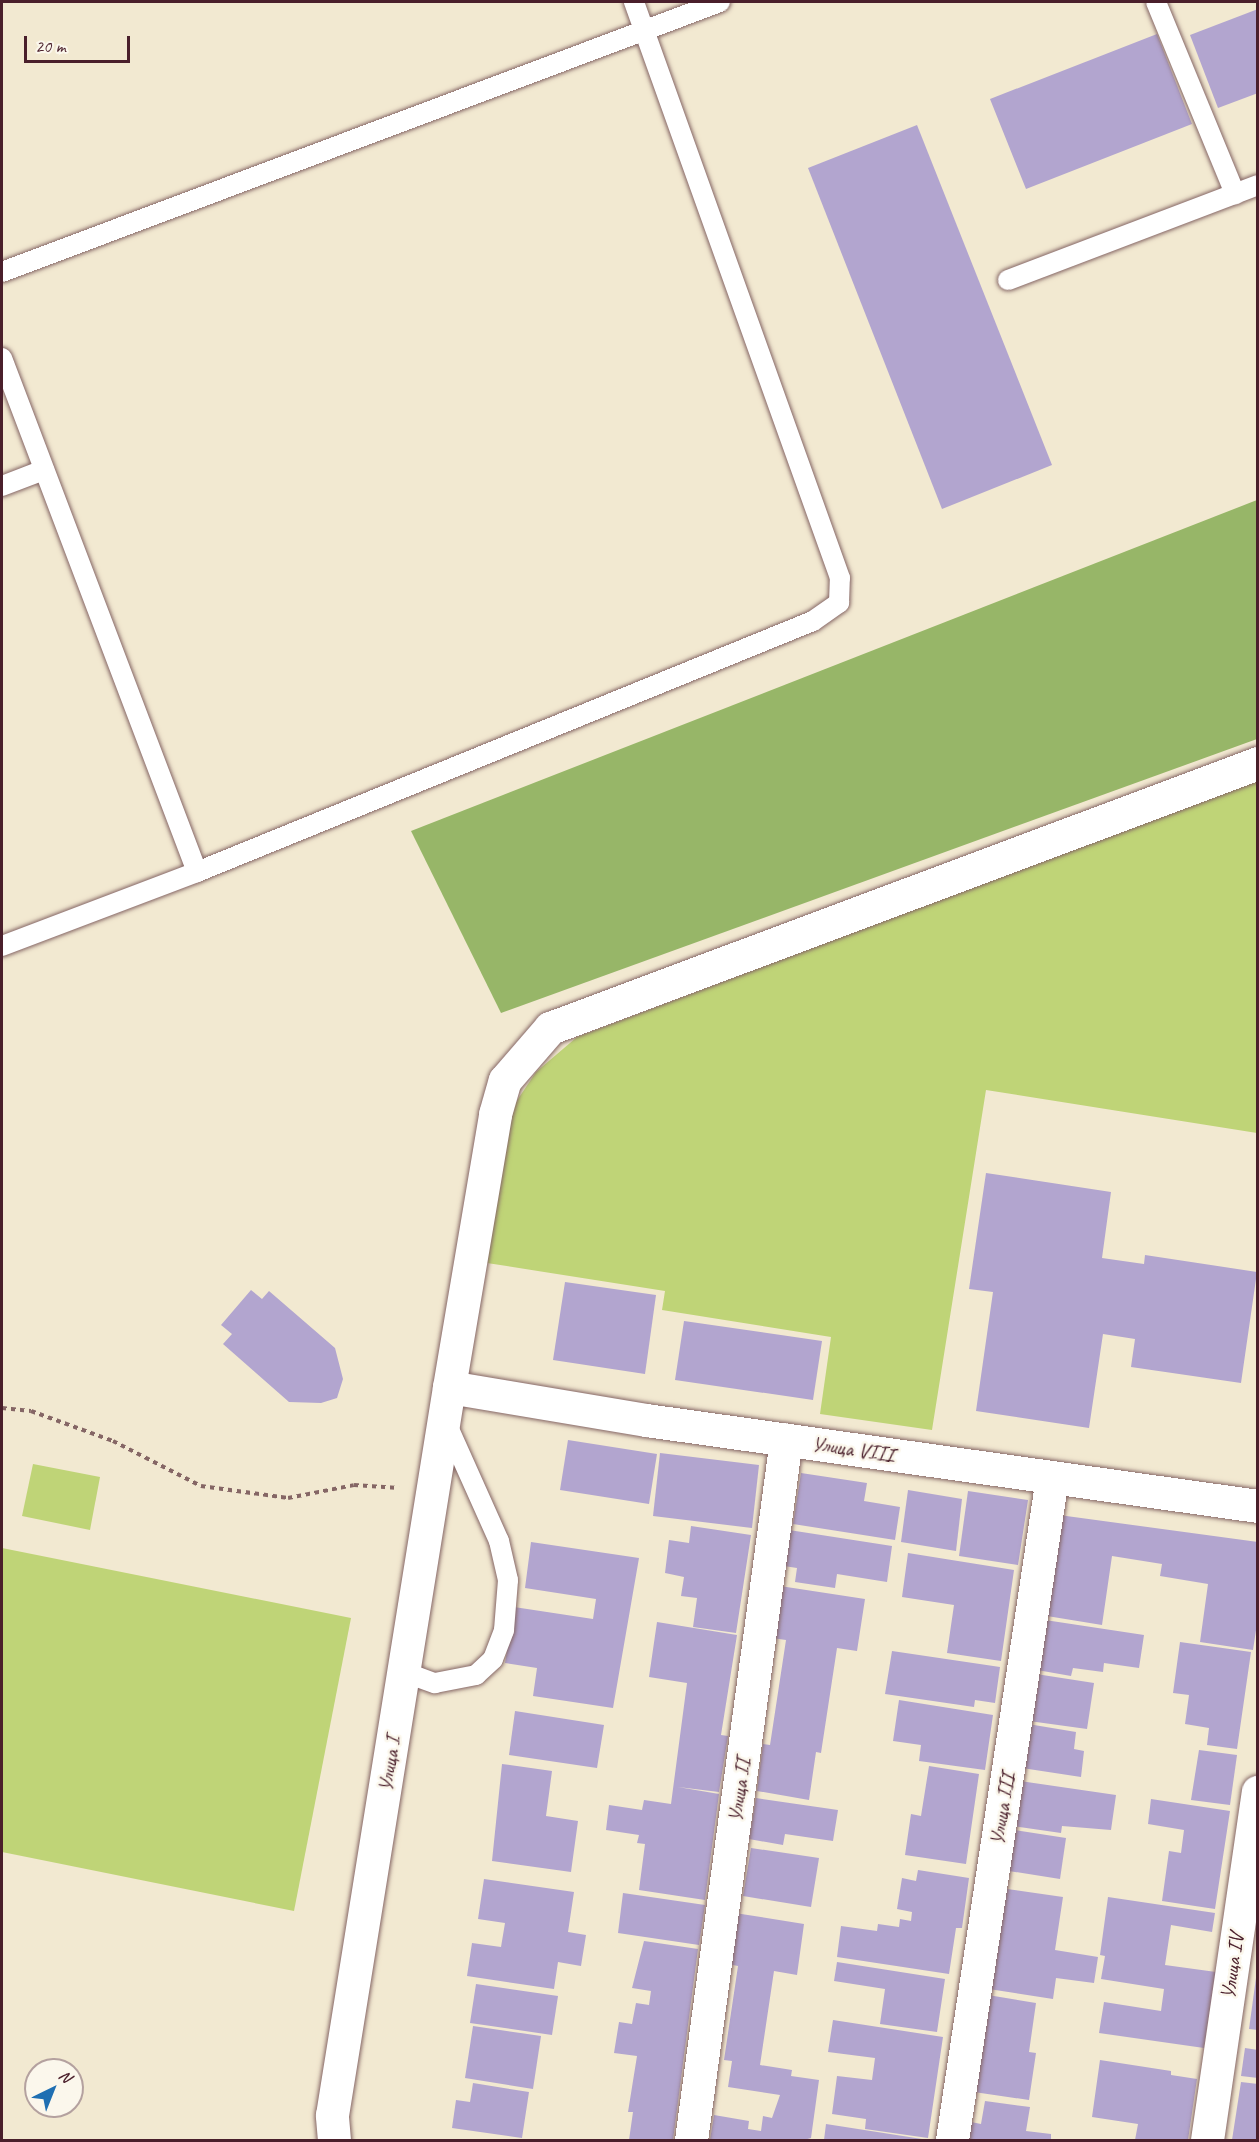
<!DOCTYPE html>
<html>
<head>
<meta charset="utf-8">
<style>
  body { margin:0 }
  #map { position:relative; width:1259px; height:2142px; overflow:hidden; background:#f2e9d1; font-family:Caveat,sans-serif }
  div>[style] { position:absolute }
  [style*='--x'] { left:calc(var(--x)*1px); top:calc(var(--y)*1px); width:calc(var(--w)*1px); rotate:calc(var(--a)*1deg) }
  .green>* { inset:0; background:#bfd477 }
  .forest>* { inset:0; background:#97b668 }
  .building>* { inset:0; background:#b2a5cf }
  .path>* { height:4px; margin-top:-2px; transform-origin:0; background:repeating-linear-gradient(90deg,#856665 0 4.5px,transparent 0 9px) }
  .roads { filter:drop-shadow(0 0 2px #856665) drop-shadow(0 0 2px #856665) }
  .service>* { height:20px; margin:-10px; padding:0 10px; transform-origin:10px; border-radius:10px; background:#fff }
  .minor>* { height:33px; margin:-16.5px; padding:0 16.5px; transform-origin:16.5px; border-radius:16.5px; background:#fff }
  .tertiary>* { height:33px; margin:-16.5px; padding:0 16.5px; transform-origin:16.5px; border-radius:16.5px; background:#fff }
  span { translate:-50% -50%; white-space:nowrap; text-align:center; line-height:1.15; -webkit-text-stroke:5px #fbf7ec; paint-order:stroke }
  .street-label { font-size:21px; color:#4a1f2b }
  .frame { position:absolute; inset:0; border:3px solid #4a1f2b; pointer-events:none }
  .north { position:absolute; left:24px; top:2058px; width:60px; height:60px; box-sizing:border-box; background:#fbf7ec; border:2px solid #b4a19f; border-radius:50%; rotate:43deg; font-size:16px; font-weight:700; line-height:24px; text-align:center; color:#4a1f2b }
  .north::after { content:''; display:block; margin:auto; width:21px; height:27px; background:#1f6fb2; clip-path:polygon(50% 0,100% 100%,50% 72%,0 100%) }
  .scale { position:absolute; left:24px; top:36px; width:106px; height:27px; box-sizing:border-box; border:3px solid #4a1f2b; border-top:0; padding-left:8px; font-size:18px; line-height:21px; white-space:nowrap; color:#4a1f2b; -webkit-text-stroke:4px #fbf7ec; paint-order:stroke }
</style>
</head>
<body>
<div id="map">
  <div class="green">
    <i style="clip-path:polygon(1257px 780px,1257px 1133px,986px 1090px,932px 1430px,820px 1414px,831px 1337px,662px 1310px,665px 1291px,487px 1263px,512px 1108px,536px 1072px,577px 1037px)"></i>
    <i style="clip-path:polygon(33px 1464px,100px 1477px,90px 1530px,22px 1516px)"></i>
    <i style="clip-path:polygon(2px 1548px,351px 1618px,294px 1911px,2px 1852px)"></i>
  </div>
  <div class="forest">
    <i style="clip-path:polygon(1257px 500px,1257px 739px,501px 1013px,411px 831px)"></i>
  </div>
  <div class="building">
    <i style="clip-path:polygon(1258px 9px,1258px 93px,1218px 108px,1190px 35px)"></i>
    <i style="clip-path:polygon(1157px 34px,1192px 124px,1026px 189px,990px 99px)"></i>
    <i style="clip-path:polygon(917px 125px,1052px 465px,942px 509px,808px 168px)"></i>
    <i style="clip-path:polygon(986px 1173px,1111px 1192px,1102px 1258px,1144px 1264px,1145px 1255px,1257px 1272px,1241px 1383px,1131px 1367px,1135px 1339px,1103px 1334px,1089px 1428px,976px 1411px,993px 1292px,969px 1289px)"></i>
    <i style="clip-path:polygon(565px 1282px,656px 1295px,645px 1374px,553px 1360px)"></i>
    <i style="clip-path:polygon(251px 1290px,262px 1299px,269px 1291px,335px 1348px,343px 1379px,337px 1398px,321px 1403px,289px 1402px,223px 1344px,232px 1334px,221px 1325px)"></i>
    <i style="clip-path:polygon(684px 1321px,822px 1341px,813px 1400px,675px 1380px)"></i>
    <i style="clip-path:polygon(568px 1440px,657px 1454px,649px 1504px,560px 1490px)"></i>
    <i style="clip-path:polygon(660px 1453px,759px 1465px,752px 1528px,653px 1516px)"></i>
    <i style="clip-path:polygon(801px 1473px,867px 1483px,864px 1501px,900px 1507px,895px 1540px,793px 1524px)"></i>
    <i style="clip-path:polygon(908px 1490px,962px 1499px,956px 1551px,901px 1542px)"></i>
    <i style="clip-path:polygon(968px 1491px,1028px 1500px,1018px 1565px,959px 1556px)"></i>
    <i style="clip-path:polygon(1059px 1515px,1258px 1542px,1258px 1617px,1253px 1650px,1200px 1642px,1208px 1584px,1160px 1576px,1162px 1564px,1112px 1556px,1102px 1625px,1047px 1616px)"></i>
    <i style="clip-path:polygon(691px 1526px,751px 1535px,736px 1633px,693px 1627px,697px 1598px,681px 1596px,684px 1577px,665px 1573px,669px 1540px,689px 1543px)"></i>
    <i style="clip-path:polygon(789px 1530px,892px 1546px,887px 1582px,837px 1574px,835px 1588px,795px 1582px,797px 1568px,784px 1566px)"></i>
    <i style="clip-path:polygon(531px 1542px,639px 1558px,613px 1708px,533px 1696px,537px 1668px,505px 1663px,514px 1607px,593px 1619px,596px 1599px,525px 1588px)"></i>
    <i style="clip-path:polygon(908px 1553px,1014px 1570px,1001px 1661px,947px 1653px,954px 1605px,902px 1597px)"></i>
    <i style="clip-path:polygon(780px 1586px,865px 1599px,857px 1651px,837px 1648px,821px 1753px,816px 1752px,809px 1800px,757px 1791px,763px 1744px,770px 1745px,786px 1640px,772px 1638px)"></i>
    <i style="clip-path:polygon(1045px 1620px,1144px 1635px,1139px 1668px,1104px 1663px,1103px 1672px,1073px 1668px,1071px 1676px,1037px 1670px)"></i>
    <i style="clip-path:polygon(657px 1622px,737px 1635px,721px 1735px,728px 1736px,719px 1792px,678px 1787px,719px 1794px,705px 1900px,639px 1890px,645px 1844px,637px 1843px,639px 1835px,606px 1830px,609px 1805px,642px 1810px,644px 1800px,671px 1804px,687px 1683px,649px 1677px)"></i>
    <i style="clip-path:polygon(1180px 1642px,1251px 1652px,1237px 1749px,1207px 1745px,1209px 1728px,1185px 1724px,1189px 1695px,1173px 1693px)"></i>
    <i style="clip-path:polygon(892px 1651px,1000px 1667px,995px 1703px,975px 1700px,974px 1707px,885px 1694px)"></i>
    <i style="clip-path:polygon(1036px 1674px,1094px 1683px,1087px 1729px,1029px 1721px)"></i>
    <i style="clip-path:polygon(899px 1700px,993px 1715px,985px 1770px,919px 1761px,921px 1745px,893px 1741px)"></i>
    <i style="clip-path:polygon(515px 1711px,604px 1725px,597px 1768px,509px 1755px)"></i>
    <i style="clip-path:polygon(1028px 1724px,1076px 1732px,1074px 1749px,1084px 1751px,1081px 1777px,1022px 1768px)"></i>
    <i style="clip-path:polygon(1199px 1750px,1237px 1755px,1230px 1805px,1191px 1800px)"></i>
    <i style="clip-path:polygon(502px 1764px,552px 1771px,546px 1816px,578px 1821px,571px 1872px,492px 1861px)"></i>
    <i style="clip-path:polygon(929px 1766px,979px 1774px,966px 1864px,905px 1855px,911px 1814px,921px 1816px)"></i>
    <i style="clip-path:polygon(1020px 1781px,1116px 1795px,1111px 1830px,1062px 1826px,1061px 1833px,1013px 1826px)"></i>
    <i style="clip-path:polygon(756px 1798px,838px 1810px,833px 1841px,785px 1834px,783px 1845px,749px 1839px)"></i>
    <i style="clip-path:polygon(1151px 1799px,1230px 1811px,1215px 1909px,1162px 1901px,1169px 1851px,1181px 1853px,1184px 1830px,1148px 1824px)"></i>
    <i style="clip-path:polygon(1015px 1830px,1066px 1838px,1060px 1879px,1009px 1871px)"></i>
    <i style="clip-path:polygon(751px 1848px,819px 1858px,811px 1907px,743px 1896px)"></i>
    <i style="clip-path:polygon(918px 1870px,969px 1878px,962px 1928px,956px 1928px,949px 1974px,837px 1957px,841px 1926px,877px 1931px,878px 1924px,899px 1927px,900px 1919px,911px 1921px,912px 1912px,897px 1909px,902px 1878px,916px 1881px)"></i>
    <i style="clip-path:polygon(484px 1879px,574px 1892px,568px 1932px,586px 1935px,581px 1966px,558px 1962px,554px 1989px,467px 1976px,472px 1943px,501px 1947px,505px 1923px,478px 1919px)"></i>
    <i style="clip-path:polygon(1000px 1888px,1063px 1897px,1055px 1950px,1098px 1957px,1094px 1983px,1056px 1978px,1053px 1999px,989px 1989px)"></i>
    <i style="clip-path:polygon(623px 1893px,705px 1905px,699px 1945px,618px 1933px)"></i>
    <i style="clip-path:polygon(1108px 1897px,1215px 1913px,1212px 1932px,1171px 1925px,1165px 1965px,1216px 1972px,1204px 2048px,1099px 2033px,1104px 2002px,1161px 2011px,1164px 1989px,1101px 1979px,1105px 1956px,1100px 1955px)"></i>
    <i style="clip-path:polygon(735px 1913px,804px 1924px,797px 1975px,774px 1971px,760px 2065px,792px 2070px,791px 2076px,819px 2080px,811px 2138px,804px 2140px,710px 2140px,714px 2115px,749px 2121px,748px 2129px,761px 2131px,763px 2116px,772px 2118px,780px 2095px,728px 2087px,732px 2061px,724px 2060px,738px 1966px,728px 1964px)"></i>
    <i style="clip-path:polygon(644px 1941px,698px 1949px,673px 2140px,629px 2140px,633px 2112px,628px 2112px,637px 2056px,614px 2053px,619px 2022px,632px 2024px,636px 2003px,649px 2005px,651px 1991px,632px 1988px)"></i>
    <i style="clip-path:polygon(837px 1962px,945px 1979px,937px 2032px,880px 2024px,885px 1989px,834px 1981px)"></i>
    <i style="clip-path:polygon(1256px 1978px,1258px 1978px,1258px 2030px,1249px 2029px)"></i>
    <i style="clip-path:polygon(476px 1984px,558px 1996px,552px 2035px,470px 2023px)"></i>
    <i style="clip-path:polygon(988px 1995px,1036px 2003px,1029px 2052px,1036px 2053px,1029px 2100px,974px 2092px)"></i>
    <i style="clip-path:polygon(833px 2020px,943px 2037px,928px 2138px,865px 2129px,866px 2119px,832px 2114px,837px 2076px,872px 2080px,875px 2058px,828px 2052px)"></i>
    <i style="clip-path:polygon(473px 2026px,541px 2036px,533px 2089px,465px 2078px)"></i>
    <i style="clip-path:polygon(1245px 2048px,1258px 2050px,1258px 2078px,1241px 2076px)"></i>
    <i style="clip-path:polygon(1100px 2060px,1171px 2071px,1171px 2075px,1197px 2079px,1188px 2140px,1135px 2140px,1138px 2124px,1092px 2117px)"></i>
    <i style="clip-path:polygon(1241px 2082px,1258px 2084px,1258px 2140px,1232px 2140px)"></i>
    <i style="clip-path:polygon(473px 2083px,529px 2092px,522px 2138px,452px 2128px,456px 2100px,470px 2102px)"></i>
    <i style="clip-path:polygon(985px 2101px,1030px 2107px,1026px 2131px,1051px 2134px,1051px 2140px,963px 2140px,966px 2121px,981px 2124px)"></i>
    <i style="clip-path:polygon(826px 2124px,922px 2139px,922px 2140px,824px 2140px)"></i>
  </div>
  <div class="path">
    <i style="--x:2;--y:1408;--w:29;--a:6"></i>
    <i style="--x:31;--y:1411;--w:87;--a:20.1"></i>
    <i style="--x:113;--y:1441;--w:99;--a:27.1"></i>
    <i style="--x:201;--y:1486;--w:88;--a:7.9"></i>
    <i style="--x:288;--y:1498;--w:67;--a:-11.1"></i>
    <i style="--x:354;--y:1485;--w:45;--a:3.8"></i>
  </div>
  <div class="roads">
    <div class="service">
      <i style="--x:1156;--y:2;--w:208;--a:67.6"></i>
      <i style="--x:2;--y:272;--w:767;--a:-20.61"></i>
      <i style="--x:1008;--y:280;--w:267;--a:-20.8"></i>
      <i style="--x:2;--y:358;--w:550;--a:69.22"></i>
      <i style="--x:2;--y:486;--w:45;--a:-20.9"></i>
      <i style="--x:2;--y:946;--w:209;--a:-20.8"></i>
      <i style="--x:197;--y:872;--w:665;--a:-22.17"></i>
      <i style="--x:813;--y:621;--w:32;--a:-35"></i>
      <i style="--x:839;--y:603;--w:25;--a:-88"></i>
      <i style="--x:840;--y:578;--w:612;--a:-109.68"></i>
      <i style="--x:404;--y:1672;--w:33;--a:20"></i>
      <i style="--x:435;--y:1683;--w:42;--a:-11"></i>
      <i style="--x:476;--y:1675;--w:23;--a:-43"></i>
      <i style="--x:493;--y:1659;--w:31;--a:-69"></i>
      <i style="--x:504;--y:1630;--w:50;--a:-85.4"></i>
      <i style="--x:508;--y:1580;--w:40;--a:-103"></i>
      <i style="--x:499;--y:1541;--w:133;--a:-114.1"></i>
    </div>
    <div class="minor">
      <i style="--x:334;--y:2140;--w:25;--a:-95"></i>
      <i style="--x:332;--y:2115;--w:737;--a:-80.87"></i>
      <i style="--x:449;--y:1387;--w:200;--a:9.5"></i>
      <i style="--x:646;--y:1420;--w:618;--a:8"></i>
      <i style="--x:691;--y:2140;--w:707;--a:-82.28"></i>
      <i style="--x:952;--y:2140;--w:670;--a:-81.42"></i>
      <i style="--x:1207;--y:2140;--w:352;--a:-81.7"></i>
    </div>
    <div class="tertiary">
      <i style="--x:449;--y:1387;--w:277;--a:-80.4"></i>
      <i style="--x:495;--y:1114;--w:35;--a:-74"></i>
      <i style="--x:505;--y:1080;--w:69;--a:-49.1"></i>
      <i style="--x:550;--y:1028;--w:756;--a:-20.52"></i>
    </div>
  </div>
  <div class="street-label">
    <span style="left:853px;top:1449px;rotate:8deg">Улица VIII</span>
    <span style="left:389px;top:1764px;rotate:-81deg">Улица I</span>
    <span style="left:739px;top:1790px;rotate:-82deg">Улица II</span>
    <span style="left:1002px;top:1809px;rotate:-81deg">Улица III</span>
    <span style="left:1232px;top:1966px;rotate:-82deg">Улица IV</span>
  </div>
  <div class="frame"></div>
  <div class="north">N</div>
  <div class="scale">20 m</div>
</div>
</body>
</html>
